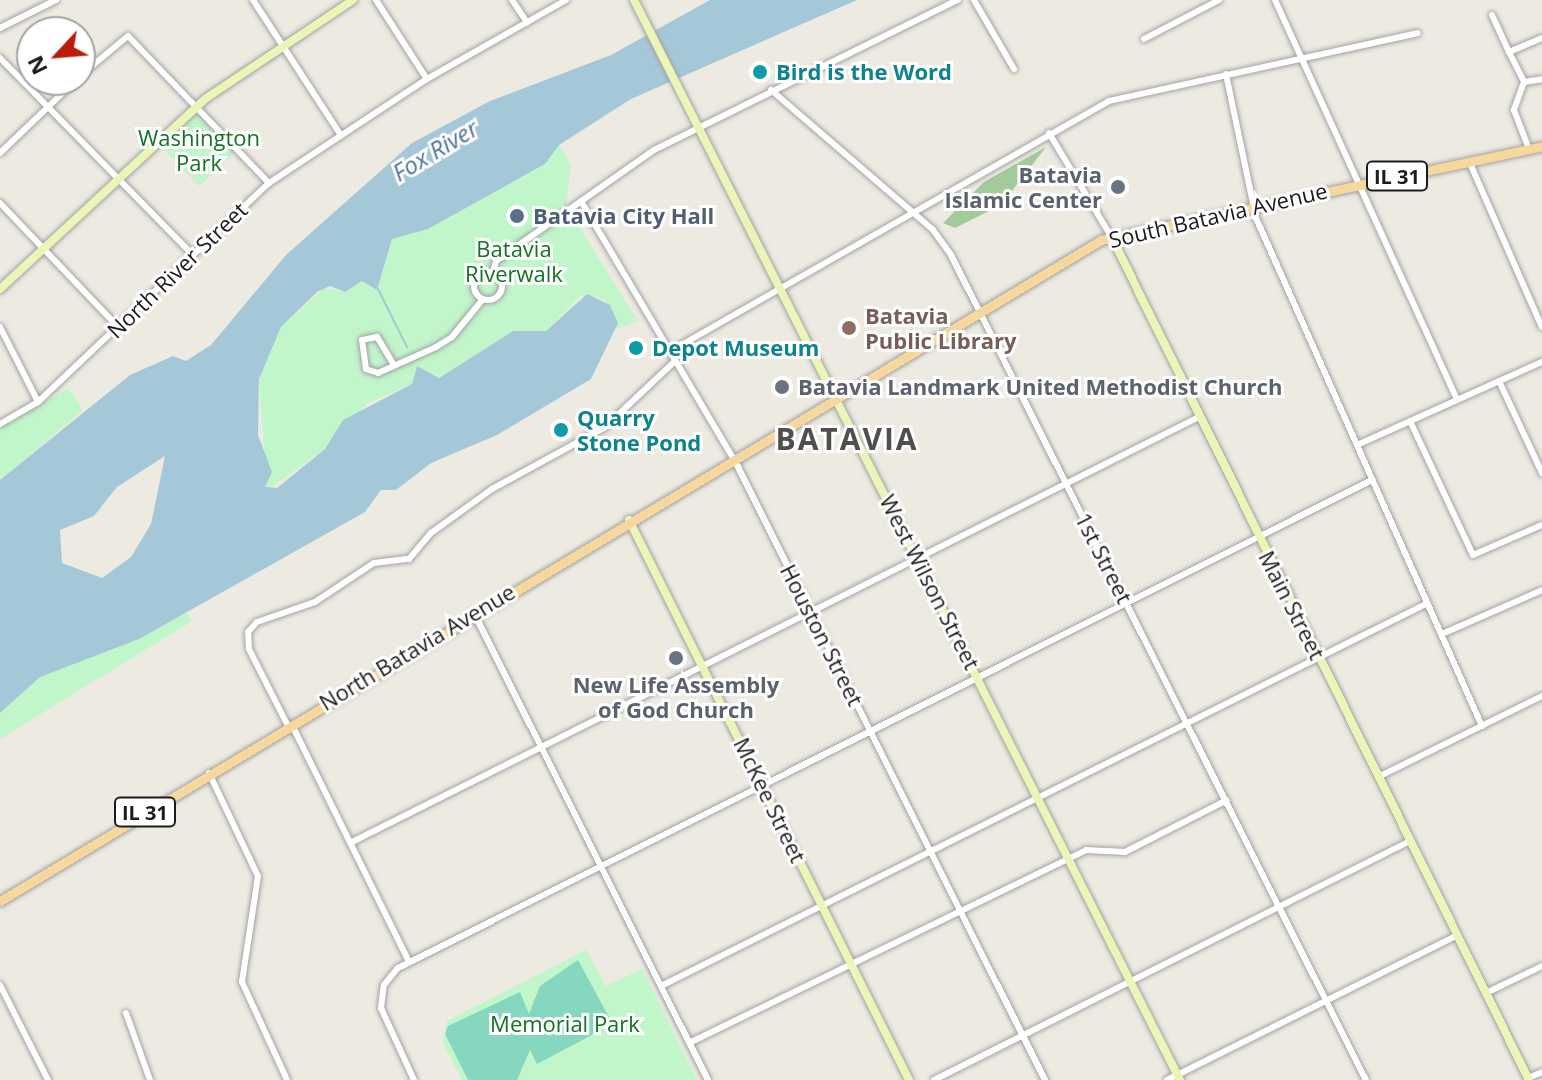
<!DOCTYPE html>
<html>
<head>
<meta charset="utf-8">
<style>
  body { margin:0 }
  #map { position:relative; width:1542px; height:1080px; overflow:hidden; background:#edeae2; font-family:"Open Sans",sans-serif }
  div>[style] { position:absolute }
  [style*='--x'] { left:calc(var(--x)*1px); top:calc(var(--y)*1px); width:calc(var(--w)*1px); rotate:calc(var(--a)*1deg) }
  .forest>* { inset:0; background:#a3ca9a }
  .park>* { inset:0; background:#c1f5ca }
  .pitch>* { inset:0; background:#85d8bf }
  .water>* { inset:0; background:#a5c8d8 }
  .stream>* { height:2px; margin:-1px; padding:0 1px; transform-origin:1px; border-radius:1px; background:#a5c8d8 }
  .roads { filter:drop-shadow(0 0 2px #a3a3a3) drop-shadow(0 0 2px #a3a3a3) }
  .street>* { height:6px; margin:-3px; padding:0 3px; transform-origin:3px; border-radius:3px; background:#fff }
  .street>.ring { margin:-3px; padding:0; box-sizing:content-box; background:none; border:6px solid #fff; border-radius:50% }
  .secondary>* { height:8px; margin:-4px; padding:0 4px; transform-origin:4px; border-radius:4px; background:#ecf5b8 }
  .primary>* { height:9px; margin:-4.5px; padding:0 4.5px; transform-origin:4.5px; border-radius:4.5px; background:#f6d89f }
  .dots>* { width:22px; height:22px; translate:-50% -50%; box-sizing:border-box; border:4px solid #fff; border-radius:50% }
  span { translate:-50% -50%; white-space:nowrap; text-align:center; line-height:1.15; -webkit-text-stroke:6px #fff; paint-order:stroke }
  .shield-label span { padding:2px 6px; background:#fff; border:2px solid; border-radius:6px; -webkit-text-stroke-width:0 }
  .shield-label { font-size:20px; color:#1c1c1c; font-weight:700 }
  .culture-label { font-size:22px; color:#0d838f; font-weight:700 }
  .left { translate:0 -50%; text-align:left }
  .park-label { font-size:22px; color:#127323 }
  .worship-label { font-size:22px; color:#5b616d; font-weight:700 }
  .right { translate:-100% -50%; text-align:right }
  .street-label { font-size:22px; color:#1c1c1c }
  .service-label { font-size:22px; color:#4e5e75; font-weight:700 }
  .education-label { font-size:22px; color:#785e54; font-weight:700 }
  .water-label { font-size:24px; color:#4f72a5; font-style:italic }
  .district-label { font-size:30px; color:#4f4f4f; font-weight:700; letter-spacing:2px }
  .north { position:absolute; left:16px; top:16px; width:80px; height:80px; box-sizing:border-box; background:#fff; border:2px solid #a4a4a4; border-radius:50%; rotate:244deg; font-size:22px; font-weight:700; line-height:32px; text-align:center; color:#1c1c1c }
  .north::after { content:''; display:block; margin:auto; width:28px; height:36px; background:#bc1c0c; clip-path:polygon(50% 0,100% 100%,50% 72%,0 100%) }
</style>
</head>
<body>
<div id="map">
  <div class="forest">
    <i style="clip-path:polygon(1046px 147px,1001px 205px,955px 228px,943px 223px,984px 182px)"></i>
  </div>
  <div class="park">
    <i style="clip-path:polygon(198px 113px,235px 152px,199px 186px,162px 147px)"></i>
    <i style="clip-path:polygon(559px 145px,571px 165px,566px 206px,638px 321px,617px 329px,604px 299px,581px 295px,546px 331px,513px 331px,438px 378px,416px 367px,412px 384px,368px 403px,325px 449px,267px 490px,259px 379px,281px 327px,324px 288px,345px 292px,362px 281px,377px 290px,392px 239px,428px 229px,538px 168px)"></i>
    <i style="clip-path:polygon(69px 388px,83px 410px,0 480px,0 428px)"></i>
    <i style="clip-path:polygon(187px 613px,192px 621px,0 739px,0 713px,40px 677px)"></i>
    <i style="clip-path:polygon(586px 950px,606px 986px,642px 969px,697px 1080px,462px 1080px,443px 1043px,447px 1021px)"></i>
  </div>
  <div class="pitch">
    <i style="clip-path:polygon(578px 960px,610px 1019px,607px 1027px,537px 1064px,530px 1050px,517px 1080px,468px 1080px,445px 1034px,448px 1026px,520px 992px,529px 1014px,540px 986px)"></i>
  </div>
  <div class="water">
    <i style="clip-path:polygon(evenodd,710px 0,857px 0,631px 99px,559px 145px,545px 164px,428px 229px,392px 239px,377px 290px,362px 281px,345px 292px,330px 286px,317px 292px,281px 327px,259px 379px,258px 435px,272px 472px,265px 487px,277px 488px,325px 449px,343px 420px,412px 384px,417px 366px,439px 378px,513px 331px,546px 331px,587px 294px,610px 305px,618px 323px,591px 379px,497px 435px,431px 463px,396px 490px,381px 490px,365px 512px,139px 639px,40px 677px,0 713px,0 480px,130px 375px,173px 356px,186px 361px,211px 345px,286px 255px,412px 143px,490px 101px,611px 55px,710px 0,165px 456px,151px 524px,131px 557px,102px 578px,62px 563px,60px 530px,94px 516px,117px 487px,165px 456px)"></i>
  </div>
  <div class="stream">
    <i style="--x:378;--y:289;--w:65;--a:63.4"></i>
  </div>
  <div class="roads">
    <div class="street">
      <i style="--x:253;--y:0;--w:160;--a:57"></i>
      <i style="--x:376;--y:0;--w:94;--a:57.2"></i>
      <i style="--x:512;--y:0;--w:27;--a:56"></i>
      <i style="--x:974;--y:0;--w:80;--a:59.9"></i>
      <i style="--x:1275;--y:0;--w:439;--a:65.5"></i>
      <i style="--x:1492;--y:15;--w:41;--a:65.3"></i>
      <i style="--x:0;--y:28;--w:63;--a:-26.6"></i>
      <i style="--x:1542;--y:38;--w:36;--a:157"></i>
      <i style="--x:1509;--y:52;--w:34;--a:63"></i>
      <i style="--x:1524;--y:82;--w:18;--a:-9"></i>
      <i style="--x:1144;--y:39;--w:85;--a:-27.5"></i>
      <i style="--x:0;--y:58;--w:276;--a:45.6"></i>
      <i style="--x:1226;--y:74;--w:147;--a:78.2"></i>
      <i style="--x:1256;--y:218;--w:556;--a:66.02"></i>
      <i style="--x:80;--y:76;--w:62;--a:-39.8"></i>
      <i style="--x:128;--y:36;--w:204;--a:46.2"></i>
      <i style="--x:1524;--y:82;--w:30;--a:110"></i>
      <i style="--x:1514;--y:110;--w:42;--a:69"></i>
      <i style="--x:771;--y:90;--w:214;--a:40.8"></i>
      <i style="--x:933;--y:230;--w:31;--a:54"></i>
      <i style="--x:951;--y:255;--w:923;--a:63.3"></i>
      <i style="--x:1049;--y:133;--w:120;--a:59"></i>
      <i style="--x:0;--y:153;--w:105;--a:-43.8"></i>
      <i style="--x:1469;--y:161;--w:181;--a:66.3"></i>
      <i style="--x:581;--y:201;--w:309;--a:59.4"></i>
      <i style="--x:738;--y:467;--w:686;--a:63.4"></i>
      <i style="--x:0;--y:203;--w:171;--a:46.4"></i>
      <i class="ring" style="left:474px;top:272px;width:22px;height:22px"></i>
      <i style="--x:493;--y:273;--w:12;--a:-76"></i>
      <i style="--x:496;--y:261;--w:193;--a:-35.1"></i>
      <i style="--x:654;--y:150;--w:339;--a:-26.3"></i>
      <i style="--x:0;--y:327;--w:84;--a:63.1"></i>
      <i style="--x:669;--y:352;--w:507;--a:-29.7"></i>
      <i style="--x:1109;--y:101;--w:316;--a:-12.4"></i>
      <i style="--x:394;--y:365;--w:33;--a:-121"></i>
      <i style="--x:377;--y:337;--w:15;--a:169"></i>
      <i style="--x:362;--y:340;--w:29;--a:82"></i>
      <i style="--x:366;--y:369;--w:13;--a:18"></i>
      <i style="--x:378;--y:373;--w:64;--a:-24.1"></i>
      <i style="--x:436;--y:347;--w:19;--a:-32"></i>
      <i style="--x:452;--y:337;--w:49;--a:-50.8"></i>
      <i style="--x:1499;--y:381;--w:102;--a:64.9"></i>
      <i style="--x:1410;--y:421;--w:148;--a:64.8"></i>
      <i style="--x:1473;--y:555;--w:75;--a:-23.5"></i>
      <i style="--x:0;--y:424;--w:44;--a:-30.1"></i>
      <i style="--x:38;--y:402;--w:318;--a:-43.5"></i>
      <i style="--x:269;--y:183;--w:189;--a:-33.4"></i>
      <i style="--x:427;--y:79;--w:160;--a:-29.6"></i>
      <i style="--x:1357;--y:445;--w:203;--a:-24.2"></i>
      <i style="--x:474;--y:613;--w:522;--a:63.39"></i>
      <i style="--x:1442;--y:634;--w:109;--a:-23.7"></i>
      <i style="--x:287;--y:724;--w:84;--a:-116.9"></i>
      <i style="--x:249;--y:649;--w:17;--a:-93"></i>
      <i style="--x:248;--y:632;--w:13;--a:-48"></i>
      <i style="--x:257;--y:622;--w:61;--a:-19"></i>
      <i style="--x:315;--y:602;--w:71;--a:-33.5"></i>
      <i style="--x:374;--y:563;--w:35;--a:-7"></i>
      <i style="--x:409;--y:559;--w:34;--a:-50"></i>
      <i style="--x:431;--y:533;--w:75;--a:-35.8"></i>
      <i style="--x:492;--y:489;--w:128;--a:-28.6"></i>
      <i style="--x:604;--y:428;--w:98;--a:-43.3"></i>
      <i style="--x:292;--y:725;--w:264;--a:63.7"></i>
      <i style="--x:209;--y:773;--w:114;--a:64.6"></i>
      <i style="--x:258;--y:876;--w:107;--a:98.6"></i>
      <i style="--x:242;--y:982;--w:108;--a:65.3"></i>
      <i style="--x:1378;--y:777;--w:183;--a:-26.3"></i>
      <i style="--x:350;--y:843;--w:950;--a:-26.65"></i>
      <i style="--x:0;--y:985;--w:106;--a:63.2"></i>
      <i style="--x:661;--y:986;--w:857;--a:-26.54"></i>
      <i style="--x:1486;--y:993;--w:62;--a:-25.7"></i>
      <i style="--x:126;--y:1013;--w:71;--a:70.3"></i>
      <i style="--x:689;--y:1043;--w:441;--a:-25.9"></i>
      <i style="--x:1086;--y:850;--w:39;--a:3"></i>
      <i style="--x:1125;--y:852;--w:114;--a:-27"></i>
      <i style="--x:1528;--y:1078;--w:15;--a:-23"></i>
      <i style="--x:414;--y:1080;--w:79;--a:-114.6"></i>
      <i style="--x:381;--y:1008;--w:23;--a:-83"></i>
      <i style="--x:384;--y:985;--w:22;--a:-51"></i>
      <i style="--x:398;--y:968;--w:1089;--a:-26.61"></i>
      <i style="--x:934;--y:1080;--w:533;--a:-26.66"></i>
      <i style="--x:1167;--y:1080;--w:323;--a:-26.5"></i>
    </div>
    <div class="secondary">
      <i style="--x:634;--y:0;--w:1210;--a:63.18"></i>
      <i style="--x:1111;--y:236;--w:942;--a:63.65"></i>
      <i style="--x:0;--y:289;--w:280;--a:-42.8"></i>
      <i style="--x:205;--y:99;--w:178;--a:-33.8"></i>
      <i style="--x:629;--y:520;--w:626;--a:63.43"></i>
    </div>
    <div class="primary">
      <i style="--x:0;--y:901;--w:1284;--a:-30.98"></i>
      <i style="--x:1101;--y:240;--w:451;--a:-12"></i>
    </div>
  </div>
  <div class="dots">
    <i style="left:760px;top:72px;background:#0f9aa8"></i>
    <i style="left:1118px;top:187px;background:#6b7280"></i>
    <i style="left:517px;top:216px;background:#5c6f8a"></i>
    <i style="left:849px;top:328px;background:#8d6e63"></i>
    <i style="left:636px;top:348px;background:#0f9aa8"></i>
    <i style="left:782px;top:387px;background:#6b7280"></i>
    <i style="left:561px;top:430px;background:#0f9aa8"></i>
    <i style="left:676px;top:658px;background:#6b7280"></i>
  </div>
  <div class="shield-label">
    <span style="left:1397px;top:176px">IL 31</span>
    <span style="left:145px;top:812px">IL 31</span>
  </div>
  <div class="culture-label">
    <span class="left" style="left:776px;top:72px">Bird is the Word</span>
    <span class="left" style="left:652px;top:348px">Depot Museum</span>
    <span class="left" style="left:577px;top:430px">Quarry<br>Stone Pond</span>
  </div>
  <div class="park-label">
    <span style="left:199px;top:150px">Washington<br>Park</span>
    <span style="left:514px;top:261px">Batavia<br>Riverwalk</span>
    <span style="left:565px;top:1024px">Memorial Park</span>
  </div>
  <div class="worship-label">
    <span class="right" style="left:1102px;top:187px">Batavia<br>Islamic Center</span>
    <span class="left" style="left:798px;top:387px">Batavia Landmark United Methodist Church</span>
    <span style="left:676px;top:697px">New Life Assembly<br>of God Church</span>
  </div>
  <div class="street-label">
    <span style="left:1218px;top:215px;rotate:-13deg">South Batavia Avenue</span>
    <span style="left:177px;top:270px;rotate:-44deg">North River Street</span>
    <span style="left:1104px;top:558px;rotate:63deg">1st Street</span>
    <span style="left:930px;top:582px;rotate:63deg">West Wilson Street</span>
    <span style="left:1292px;top:605px;rotate:63deg">Main Street</span>
    <span style="left:822px;top:635px;rotate:63deg">Houston Street</span>
    <span style="left:417px;top:647px;rotate:-31deg">North Batavia Avenue</span>
    <span style="left:770px;top:800px;rotate:64deg">McKee Street</span>
  </div>
  <div class="service-label">
    <span class="left" style="left:533px;top:216px">Batavia City Hall</span>
  </div>
  <div class="education-label">
    <span class="left" style="left:865px;top:328px">Batavia<br>Public Library</span>
  </div>
  <div class="water-label">
    <span style="left:435px;top:150px;rotate:-31deg">Fox River</span>
  </div>
  <div class="district-label">
    <span style="left:847px;top:439px">BATAVIA</span>
  </div>
  <div class="north">N</div>
</div>
</body>
</html>
